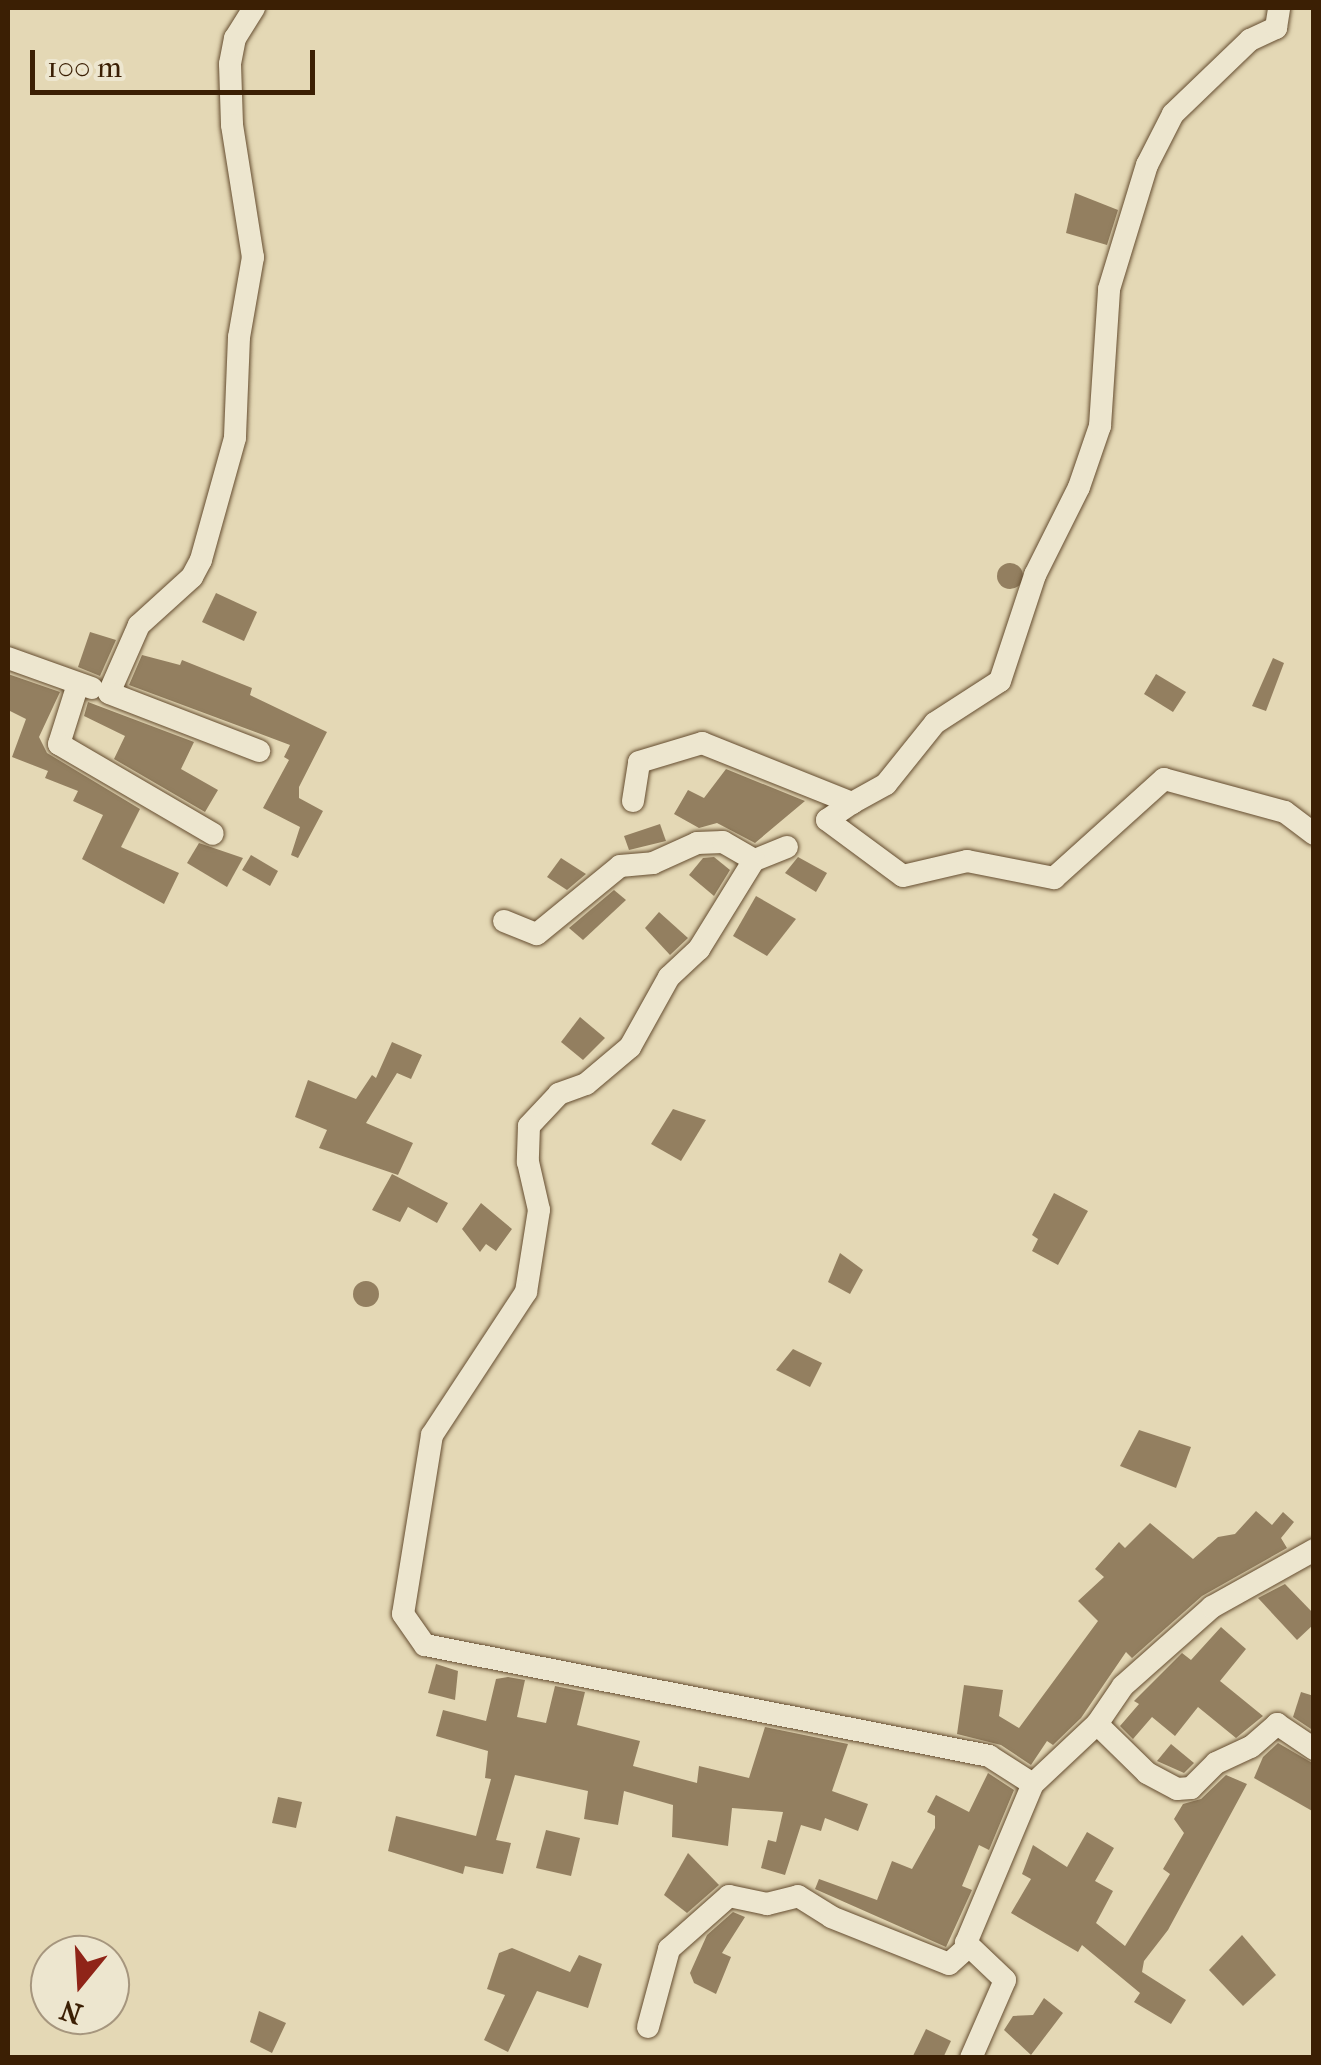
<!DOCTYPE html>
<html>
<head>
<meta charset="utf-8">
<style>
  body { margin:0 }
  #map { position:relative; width:1321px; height:2065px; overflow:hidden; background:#e4d8b5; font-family:"IM FELL French Canon",serif }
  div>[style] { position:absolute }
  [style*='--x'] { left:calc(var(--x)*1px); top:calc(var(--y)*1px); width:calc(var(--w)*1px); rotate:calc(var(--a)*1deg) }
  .building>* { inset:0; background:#937f60 }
  .round { border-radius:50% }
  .roads { filter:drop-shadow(0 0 2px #654d30) drop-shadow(0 0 2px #654d30) }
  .street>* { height:22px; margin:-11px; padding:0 11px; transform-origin:11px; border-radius:11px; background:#ede6cf }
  span { translate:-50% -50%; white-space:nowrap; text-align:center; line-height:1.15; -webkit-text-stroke:8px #ede6cf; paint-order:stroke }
  .frame { position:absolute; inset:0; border:10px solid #3b1f04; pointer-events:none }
  .north { position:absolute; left:30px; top:1935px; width:100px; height:100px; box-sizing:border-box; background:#ede6cf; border:2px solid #a6967e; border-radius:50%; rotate:198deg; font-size:28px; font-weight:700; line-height:40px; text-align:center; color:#3b1f04 }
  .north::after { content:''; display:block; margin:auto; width:35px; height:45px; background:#8f2418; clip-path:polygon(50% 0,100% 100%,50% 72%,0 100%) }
  .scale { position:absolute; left:30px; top:50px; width:285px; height:45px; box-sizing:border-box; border:5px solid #3b1f04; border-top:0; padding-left:12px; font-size:30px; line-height:35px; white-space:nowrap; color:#3b1f04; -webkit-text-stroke:8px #ede6cf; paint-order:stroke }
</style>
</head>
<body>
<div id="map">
  <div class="building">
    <i style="clip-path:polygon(1075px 193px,1118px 210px,1107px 245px,1066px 233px)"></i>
    <i class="round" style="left:997px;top:563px;width:26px;height:26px"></i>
    <i style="clip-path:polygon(216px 593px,257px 612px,244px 641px,202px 622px)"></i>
    <i style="clip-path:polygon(90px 632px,116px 640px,100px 676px,78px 667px)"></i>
    <i style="clip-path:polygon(142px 655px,180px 665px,182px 660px,252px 688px,250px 695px,327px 732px,299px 787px,299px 798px,323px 811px,298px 858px,291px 855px,300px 827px,263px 808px,289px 760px,284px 757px,290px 745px,129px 685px)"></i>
    <i style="clip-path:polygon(1273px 658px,1284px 663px,1266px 711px,1252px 706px)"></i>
    <i style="clip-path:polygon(8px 674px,60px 692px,39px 737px,47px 753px,140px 809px,121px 847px,179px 873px,164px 904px,82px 859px,103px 815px,73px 801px,78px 791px,45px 778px,48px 771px,12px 757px,26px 719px,8px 710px)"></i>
    <i style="clip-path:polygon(1156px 674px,1186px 692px,1173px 712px,1144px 694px)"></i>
    <i style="clip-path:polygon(88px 702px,194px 742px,181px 769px,218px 790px,205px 812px,114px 759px,125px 736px,84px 716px)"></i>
    <i style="clip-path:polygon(726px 769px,805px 801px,755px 843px,717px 823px,699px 828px,674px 814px,688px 790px,704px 798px)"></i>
    <i style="clip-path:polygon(660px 824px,666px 841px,629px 850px,624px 836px)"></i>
    <i style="clip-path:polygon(199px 843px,243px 858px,227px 887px,187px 863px)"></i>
    <i style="clip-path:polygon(251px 855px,278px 871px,270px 886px,242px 870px)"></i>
    <i style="clip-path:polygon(714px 857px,730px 870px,714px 896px,689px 875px,703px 858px)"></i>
    <i style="clip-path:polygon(798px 857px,827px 873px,816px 892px,785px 873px)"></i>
    <i style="clip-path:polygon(561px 858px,586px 874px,567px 890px,547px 877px)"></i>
    <i style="clip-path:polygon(614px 890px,626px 900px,583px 940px,569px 928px)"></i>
    <i style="clip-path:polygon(756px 896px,796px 919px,767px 956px,733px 936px)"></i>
    <i style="clip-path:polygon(659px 912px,688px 938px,670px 955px,645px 928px)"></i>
    <i style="clip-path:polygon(580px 1017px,605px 1038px,583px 1060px,561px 1042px)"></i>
    <i style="clip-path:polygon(392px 1042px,422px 1055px,411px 1079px,397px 1073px,366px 1123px,413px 1143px,398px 1175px,319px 1148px,327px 1130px,295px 1117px,308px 1080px,356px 1099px,372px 1075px,376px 1078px)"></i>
    <i style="clip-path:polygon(673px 1109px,706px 1120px,681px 1161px,651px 1144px)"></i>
    <i style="clip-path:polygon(392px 1174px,448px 1203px,437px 1223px,408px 1207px,400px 1222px,372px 1210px)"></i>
    <i style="clip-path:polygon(1054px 1193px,1088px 1211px,1058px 1265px,1032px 1251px,1038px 1239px,1032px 1235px)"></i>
    <i style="clip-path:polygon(481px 1203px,512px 1229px,496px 1251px,486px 1244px,480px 1252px,462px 1229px)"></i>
    <i style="clip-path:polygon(840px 1253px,863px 1270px,850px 1294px,828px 1282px)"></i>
    <i class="round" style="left:353px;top:1281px;width:26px;height:26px"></i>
    <i style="clip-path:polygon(793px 1349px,822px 1363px,810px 1387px,776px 1370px)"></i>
    <i style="clip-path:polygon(1139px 1430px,1191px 1447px,1176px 1488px,1120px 1466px)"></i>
    <i style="clip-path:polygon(1256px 1511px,1272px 1525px,1283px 1512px,1294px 1522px,1281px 1538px,1287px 1548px,1202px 1596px,1132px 1658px,1126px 1652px,1081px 1718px,1053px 1745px,1047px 1741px,1031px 1765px,1001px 1745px,957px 1734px,964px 1685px,1003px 1690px,999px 1716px,1019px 1728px,1098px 1621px,1078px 1601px,1104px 1577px,1095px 1569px,1119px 1542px,1125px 1548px,1150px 1523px,1193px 1559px,1218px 1537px,1235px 1534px)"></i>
    <i style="clip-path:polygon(1285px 1584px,1314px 1614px,1314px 1624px,1297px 1640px,1258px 1598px)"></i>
    <i style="clip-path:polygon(1221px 1627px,1246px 1649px,1220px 1681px,1263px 1716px,1236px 1738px,1198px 1707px,1175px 1736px,1152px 1717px,1133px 1739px,1120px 1726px,1139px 1704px,1134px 1701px,1182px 1653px,1191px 1660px)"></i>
    <i style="clip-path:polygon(436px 1664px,458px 1671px,455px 1700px,428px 1693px)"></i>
    <i style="clip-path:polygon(508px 1677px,525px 1680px,517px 1717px,546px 1723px,555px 1686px,585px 1692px,577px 1725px,640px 1741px,633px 1766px,697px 1783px,699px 1766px,749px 1778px,765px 1727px,848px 1744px,832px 1791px,868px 1804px,858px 1831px,825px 1818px,821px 1831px,801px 1825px,785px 1875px,761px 1868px,768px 1840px,776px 1842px,783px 1812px,732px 1808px,728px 1846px,672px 1837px,673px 1805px,624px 1791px,618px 1825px,584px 1819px,588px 1791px,515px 1775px,496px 1840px,511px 1843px,503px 1874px,465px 1866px,463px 1874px,388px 1851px,396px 1816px,476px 1836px,491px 1779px,485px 1778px,488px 1751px,436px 1736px,443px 1710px,486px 1721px,496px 1679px)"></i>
    <i style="clip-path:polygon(1301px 1692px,1314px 1696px,1314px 1731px,1293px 1717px)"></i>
    <i style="clip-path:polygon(1278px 1743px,1314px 1764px,1314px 1812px,1254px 1778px,1263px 1757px)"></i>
    <i style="clip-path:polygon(1171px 1744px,1194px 1763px,1184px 1773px,1157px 1761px)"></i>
    <i style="clip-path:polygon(988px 1773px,1014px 1790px,989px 1850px,979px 1845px,962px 1886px,972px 1890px,946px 1947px,815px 1889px,819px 1879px,877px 1900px,892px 1861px,912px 1869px,935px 1828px,935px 1816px,927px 1812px,936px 1795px,969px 1812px)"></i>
    <i style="clip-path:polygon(1226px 1775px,1247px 1784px,1168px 1930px,1144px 1961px,1142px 1972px,1186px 2000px,1171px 2024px,1134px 2002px,1140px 1993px,1082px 1945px,1078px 1952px,1011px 1913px,1031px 1879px,1022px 1874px,1033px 1845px,1067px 1867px,1087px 1832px,1114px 1848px,1095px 1881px,1113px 1891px,1096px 1923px,1125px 1946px,1170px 1874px,1163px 1869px,1184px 1833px,1174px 1819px,1183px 1804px,1201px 1799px)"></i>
    <i style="clip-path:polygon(278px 1797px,302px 1802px,296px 1828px,272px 1823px)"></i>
    <i style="clip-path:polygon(546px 1830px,580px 1838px,571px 1876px,536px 1868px)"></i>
    <i style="clip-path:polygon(688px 1853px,719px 1885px,687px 1913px,664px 1895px)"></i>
    <i style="clip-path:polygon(733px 1912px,745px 1917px,722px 1953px,731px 1957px,716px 1994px,694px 1983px,690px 1973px,707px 1935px)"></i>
    <i style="clip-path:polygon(1242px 1935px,1276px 1975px,1243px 2006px,1209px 1970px)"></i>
    <i style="clip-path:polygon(512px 1948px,570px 1972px,579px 1955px,602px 1964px,588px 2008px,537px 1991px,508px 2052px,484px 2040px,505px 1995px,487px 1989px,499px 1953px)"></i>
    <i style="clip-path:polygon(1044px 1998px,1063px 2013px,1031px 2055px,1004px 2030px,1013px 2016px,1033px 2015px)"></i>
    <i style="clip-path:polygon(259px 2011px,286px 2023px,272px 2053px,250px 2042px)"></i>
    <i style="clip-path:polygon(926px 2029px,951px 2041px,943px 2058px,912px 2058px)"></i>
  </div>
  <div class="roads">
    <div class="street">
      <i style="--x:254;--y:8;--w:36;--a:122"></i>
      <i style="--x:235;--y:38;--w:26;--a:101"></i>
      <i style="--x:230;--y:64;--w:61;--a:88.1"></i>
      <i style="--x:232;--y:125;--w:134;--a:81"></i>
      <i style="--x:253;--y:257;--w:81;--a:99.9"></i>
      <i style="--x:239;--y:337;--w:101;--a:92.3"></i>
      <i style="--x:235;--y:438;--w:127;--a:105.6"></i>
      <i style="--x:201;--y:560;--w:19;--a:118"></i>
      <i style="--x:192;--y:577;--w:72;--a:137.8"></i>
      <i style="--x:139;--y:625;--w:74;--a:113.8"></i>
      <i style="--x:109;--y:693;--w:161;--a:21.1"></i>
      <i style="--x:8;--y:658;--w:89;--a:19.7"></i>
      <i style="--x:78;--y:684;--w:63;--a:107.6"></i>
      <i style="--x:59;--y:744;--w:178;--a:30.3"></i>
      <i style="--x:633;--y:801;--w:39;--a:-81"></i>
      <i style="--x:639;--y:762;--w:66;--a:-16.8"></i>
      <i style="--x:702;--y:743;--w:162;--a:21.8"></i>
      <i style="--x:852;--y:803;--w:39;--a:-29"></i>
      <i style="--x:886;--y:784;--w:78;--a:-51.2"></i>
      <i style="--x:935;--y:723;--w:77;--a:-32.9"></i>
      <i style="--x:1000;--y:681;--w:112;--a:-71.7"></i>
      <i style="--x:1035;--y:575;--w:98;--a:-63.4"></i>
      <i style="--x:1079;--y:487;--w:65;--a:-71"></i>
      <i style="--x:1100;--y:426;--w:137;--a:-86.2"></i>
      <i style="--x:1109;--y:289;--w:130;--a:-73"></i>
      <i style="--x:1147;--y:165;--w:57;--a:-63"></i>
      <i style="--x:1173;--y:114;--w:107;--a:-43.9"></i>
      <i style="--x:1250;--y:40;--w:29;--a:-25"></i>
      <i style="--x:1276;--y:28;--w:20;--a:-81"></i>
      <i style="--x:852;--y:803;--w:30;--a:146"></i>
      <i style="--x:827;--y:820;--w:94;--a:36.4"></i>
      <i style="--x:903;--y:876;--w:66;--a:-13.2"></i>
      <i style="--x:967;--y:861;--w:89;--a:11.1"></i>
      <i style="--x:1054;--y:878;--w:148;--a:-42"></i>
      <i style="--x:1164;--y:779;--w:125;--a:15.3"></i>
      <i style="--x:1285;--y:812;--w:36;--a:37"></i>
      <i style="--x:787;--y:847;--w:35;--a:158"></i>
      <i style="--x:754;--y:860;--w:105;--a:121.7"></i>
      <i style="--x:699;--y:949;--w:41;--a:137"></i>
      <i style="--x:669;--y:977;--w:80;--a:119.1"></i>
      <i style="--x:630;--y:1047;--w:57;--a:139.9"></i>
      <i style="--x:586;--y:1084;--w:29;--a:160"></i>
      <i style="--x:559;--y:1094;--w:44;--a:133.2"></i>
      <i style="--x:529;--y:1126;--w:36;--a:92"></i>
      <i style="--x:528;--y:1162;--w:49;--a:77.1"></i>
      <i style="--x:539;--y:1210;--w:83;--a:99"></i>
      <i style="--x:526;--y:1292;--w:171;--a:123.3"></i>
      <i style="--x:432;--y:1435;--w:181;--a:99.2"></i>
      <i style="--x:403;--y:1614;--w:38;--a:55"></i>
      <i style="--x:425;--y:1645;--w:575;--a:11.13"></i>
      <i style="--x:989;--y:1756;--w:52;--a:32.5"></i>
      <i style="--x:504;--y:921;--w:35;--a:22"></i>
      <i style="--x:537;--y:934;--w:107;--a:-39.3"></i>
      <i style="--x:620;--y:866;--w:33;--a:-5"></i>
      <i style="--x:653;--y:863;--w:48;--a:-24.4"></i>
      <i style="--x:697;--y:843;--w:26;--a:-2"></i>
      <i style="--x:723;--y:842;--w:36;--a:30"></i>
      <i style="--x:1097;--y:1724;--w:70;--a:44.4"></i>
      <i style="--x:1147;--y:1773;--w:34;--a:28"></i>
      <i style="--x:1177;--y:1789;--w:14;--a:-4"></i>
      <i style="--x:1191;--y:1788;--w:35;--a:-45"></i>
      <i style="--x:1216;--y:1763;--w:38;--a:-25"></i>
      <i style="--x:1251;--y:1747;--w:35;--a:-41"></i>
      <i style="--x:1277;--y:1724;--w:45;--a:34"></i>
      <i style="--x:648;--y:2027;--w:81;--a:-74.9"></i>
      <i style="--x:669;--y:1949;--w:80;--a:-41.5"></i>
      <i style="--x:729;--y:1896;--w:39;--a:12"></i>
      <i style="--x:767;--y:1904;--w:32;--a:-14"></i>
      <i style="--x:798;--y:1896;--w:39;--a:32"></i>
      <i style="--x:831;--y:1917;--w:127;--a:21.7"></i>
      <i style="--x:949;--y:1964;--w:25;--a:-42"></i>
      <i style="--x:971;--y:2058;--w:85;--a:-66.4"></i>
      <i style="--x:1005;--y:1980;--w:54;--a:-136.5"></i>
      <i style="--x:966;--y:1943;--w:173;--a:-67.2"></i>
      <i style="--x:1033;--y:1784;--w:88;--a:-43.2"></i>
      <i style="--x:1097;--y:1724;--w:46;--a:-55.6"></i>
      <i style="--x:1123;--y:1686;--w:119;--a:-41.6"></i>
      <i style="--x:1212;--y:1607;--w:117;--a:-29.2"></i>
    </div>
  </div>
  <div class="frame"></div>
  <div class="north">N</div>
  <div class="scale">100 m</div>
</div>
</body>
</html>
